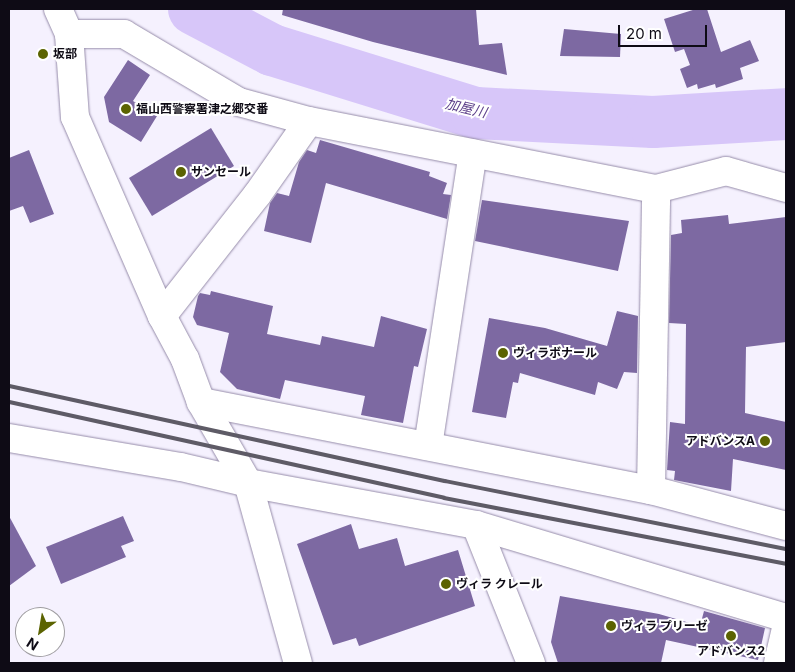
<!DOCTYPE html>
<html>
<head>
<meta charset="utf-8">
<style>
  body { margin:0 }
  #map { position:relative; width:795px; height:672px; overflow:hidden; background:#f5f1fe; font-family:Inter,"Noto Sans JP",sans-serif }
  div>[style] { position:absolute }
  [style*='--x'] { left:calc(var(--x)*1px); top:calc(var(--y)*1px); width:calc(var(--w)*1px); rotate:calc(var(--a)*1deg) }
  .river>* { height:52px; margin:-26px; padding:0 26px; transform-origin:26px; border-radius:26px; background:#d7c6f9 }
  .building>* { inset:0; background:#7d69a2 }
  .roads { filter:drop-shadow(0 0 1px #968caa) drop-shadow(0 0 1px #968caa) }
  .minor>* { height:28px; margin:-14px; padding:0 14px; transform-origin:14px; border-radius:14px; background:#fff }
  .rail>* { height:4px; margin:-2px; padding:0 2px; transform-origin:2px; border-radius:2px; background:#5e5b66 }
  .dots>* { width:14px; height:14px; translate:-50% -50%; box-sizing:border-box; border:2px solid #fff; border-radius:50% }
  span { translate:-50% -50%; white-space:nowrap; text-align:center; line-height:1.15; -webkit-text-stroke:4px #fff; paint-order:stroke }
  .poi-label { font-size:12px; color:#0e0b15; font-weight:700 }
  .left { translate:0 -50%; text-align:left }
  .right { translate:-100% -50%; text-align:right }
  .water-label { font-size:14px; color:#5c3f89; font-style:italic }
  .frame { position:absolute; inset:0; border:10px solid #0e0b15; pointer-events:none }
  .north { position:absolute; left:15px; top:607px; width:50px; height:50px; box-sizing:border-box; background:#fff; border:1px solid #9f9da1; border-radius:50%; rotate:212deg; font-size:14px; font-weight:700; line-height:20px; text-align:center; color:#0e0b15 }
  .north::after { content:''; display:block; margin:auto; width:18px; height:22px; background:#5b6301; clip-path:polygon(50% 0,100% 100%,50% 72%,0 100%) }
  .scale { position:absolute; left:618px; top:25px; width:89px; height:22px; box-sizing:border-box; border:2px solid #0e0b15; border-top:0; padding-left:6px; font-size:15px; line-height:18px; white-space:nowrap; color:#0e0b15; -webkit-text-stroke:4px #fff; paint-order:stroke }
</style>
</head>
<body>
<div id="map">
  <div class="river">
    <i style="--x:194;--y:9;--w:88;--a:27.7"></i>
    <i style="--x:272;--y:50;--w:214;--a:17.2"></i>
    <i style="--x:476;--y:113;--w:177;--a:2.9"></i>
    <i style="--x:653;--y:122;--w:133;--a:-3.4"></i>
  </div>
  <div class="building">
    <i style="clip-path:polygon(283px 9px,476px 9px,479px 45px,502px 43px,507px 75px,373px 42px,282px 15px)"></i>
    <i style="clip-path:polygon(696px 9px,707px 9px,721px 52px,750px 40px,759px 61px,740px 68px,743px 79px,716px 88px,715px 84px,698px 89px,697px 84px,687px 88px,680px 69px,690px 65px,684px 49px,675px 52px,664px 19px)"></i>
    <i style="clip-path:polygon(564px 29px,621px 34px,620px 57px,560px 56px)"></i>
    <i style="clip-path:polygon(128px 60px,150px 75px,133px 101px,157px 116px,141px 142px,109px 122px,104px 97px)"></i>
    <i style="clip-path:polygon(211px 128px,234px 166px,152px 216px,129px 178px)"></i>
    <i style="clip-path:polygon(320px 140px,430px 172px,429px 176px,447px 183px,443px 194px,451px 195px,447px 219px,326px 183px,311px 243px,264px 231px,270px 203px,277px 193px,289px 196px,299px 162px,307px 150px,316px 153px)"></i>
    <i style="clip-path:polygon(29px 150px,54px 214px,30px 223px,23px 206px,9px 211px,9px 158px)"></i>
    <i style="clip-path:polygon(482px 200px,629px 221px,618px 271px,475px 241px)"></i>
    <i style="clip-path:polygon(728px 215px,729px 224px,786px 217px,786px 342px,746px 347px,745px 413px,786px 422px,786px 470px,733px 459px,731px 491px,674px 480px,675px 471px,667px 470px,670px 422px,685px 424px,686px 324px,669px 323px,671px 235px,682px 233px,681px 220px)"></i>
    <i style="clip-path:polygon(211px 291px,273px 306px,267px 334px,320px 345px,322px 336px,374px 347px,381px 316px,427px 329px,418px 367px,414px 366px,403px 423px,361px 415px,365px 396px,285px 380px,280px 399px,237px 389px,220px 372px,229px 333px,197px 325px,193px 317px,198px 296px,200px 293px,210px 295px)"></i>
    <i style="clip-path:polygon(617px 311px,638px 316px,637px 373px,624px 372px,617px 389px,598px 382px,595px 395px,520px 373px,518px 383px,513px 382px,506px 418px,472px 412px,489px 318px,545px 328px,607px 346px)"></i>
    <i style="clip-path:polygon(9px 516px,36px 566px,9px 586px)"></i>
    <i style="clip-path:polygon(123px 516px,134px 541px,121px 546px,126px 557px,61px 584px,46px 547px)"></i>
    <i style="clip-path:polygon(351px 524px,359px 549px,397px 538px,405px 566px,458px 550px,475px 606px,359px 646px,356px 638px,333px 645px,297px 544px)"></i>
    <i style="clip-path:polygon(560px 596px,659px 614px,700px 626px,704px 611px,765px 628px,758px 660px,666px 640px,661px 663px,558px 663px,551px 642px)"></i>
  </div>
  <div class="roads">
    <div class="minor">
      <i style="--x:58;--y:9;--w:27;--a:66"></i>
      <i style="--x:69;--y:34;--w:83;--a:85.9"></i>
      <i style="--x:75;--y:117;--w:217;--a:66.4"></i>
      <i style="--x:162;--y:316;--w:49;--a:61.9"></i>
      <i style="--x:185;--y:359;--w:46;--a:69.6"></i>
      <i style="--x:201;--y:402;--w:94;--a:59.9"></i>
      <i style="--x:248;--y:483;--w:187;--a:74.5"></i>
      <i style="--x:69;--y:34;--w:55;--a:0"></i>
      <i style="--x:124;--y:34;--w:134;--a:30.6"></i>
      <i style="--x:239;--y:102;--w:73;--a:15.2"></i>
      <i style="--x:309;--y:121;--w:354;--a:11.1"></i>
      <i style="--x:656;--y:189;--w:72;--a:-14.4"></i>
      <i style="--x:726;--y:171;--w:62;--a:15.8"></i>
      <i style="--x:162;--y:316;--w:154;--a:-51.9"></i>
      <i style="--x:257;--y:195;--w:90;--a:-54.9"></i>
      <i style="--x:201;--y:402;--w:459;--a:11.1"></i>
      <i style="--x:651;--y:490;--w:140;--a:14.9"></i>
      <i style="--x:9;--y:438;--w:174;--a:9.6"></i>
      <i style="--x:181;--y:467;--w:69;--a:13.4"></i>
      <i style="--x:248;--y:483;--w:232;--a:10.4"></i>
      <i style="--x:476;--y:525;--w:324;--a:16.7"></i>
      <i style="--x:428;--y:446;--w:296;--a:-81.3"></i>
      <i style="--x:651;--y:490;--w:301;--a:-89"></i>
      <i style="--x:476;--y:525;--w:149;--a:68.3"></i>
      <i style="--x:778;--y:663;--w:35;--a:-77"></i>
    </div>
  </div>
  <div class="rail">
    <i style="--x:9;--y:386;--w:446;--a:12.3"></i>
    <i style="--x:445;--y:481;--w:348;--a:11.3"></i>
    <i style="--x:9;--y:402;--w:445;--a:12.4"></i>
    <i style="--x:444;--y:498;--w:348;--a:10.9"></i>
  </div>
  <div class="dots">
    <i style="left:43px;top:54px;background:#5b6301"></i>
    <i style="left:126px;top:109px;background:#5b6301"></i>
    <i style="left:181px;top:172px;background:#5b6301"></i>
    <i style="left:503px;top:353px;background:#5b6301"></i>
    <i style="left:765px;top:441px;background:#5b6301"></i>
    <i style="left:446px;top:584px;background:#5b6301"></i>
    <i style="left:611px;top:626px;background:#5b6301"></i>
    <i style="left:731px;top:636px;background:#5b6301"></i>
  </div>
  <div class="poi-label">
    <span class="left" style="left:53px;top:54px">坂部</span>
    <span class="left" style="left:136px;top:109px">福山西警察署津之郷交番</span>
    <span class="left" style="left:191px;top:172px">サンセール</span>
    <span class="left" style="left:513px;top:353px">ヴィラボナール</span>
    <span class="right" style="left:755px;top:441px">アドバンスA</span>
    <span class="left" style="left:456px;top:584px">ヴィラ クレール</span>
    <span class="left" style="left:621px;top:626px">ヴィラ プリーゼ</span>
    <span style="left:731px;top:651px">アドバンス2</span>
  </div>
  <div class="water-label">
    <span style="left:466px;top:108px;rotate:13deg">加屋川</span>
  </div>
  <div class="frame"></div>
  <div class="north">N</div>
  <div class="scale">20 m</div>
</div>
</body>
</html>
